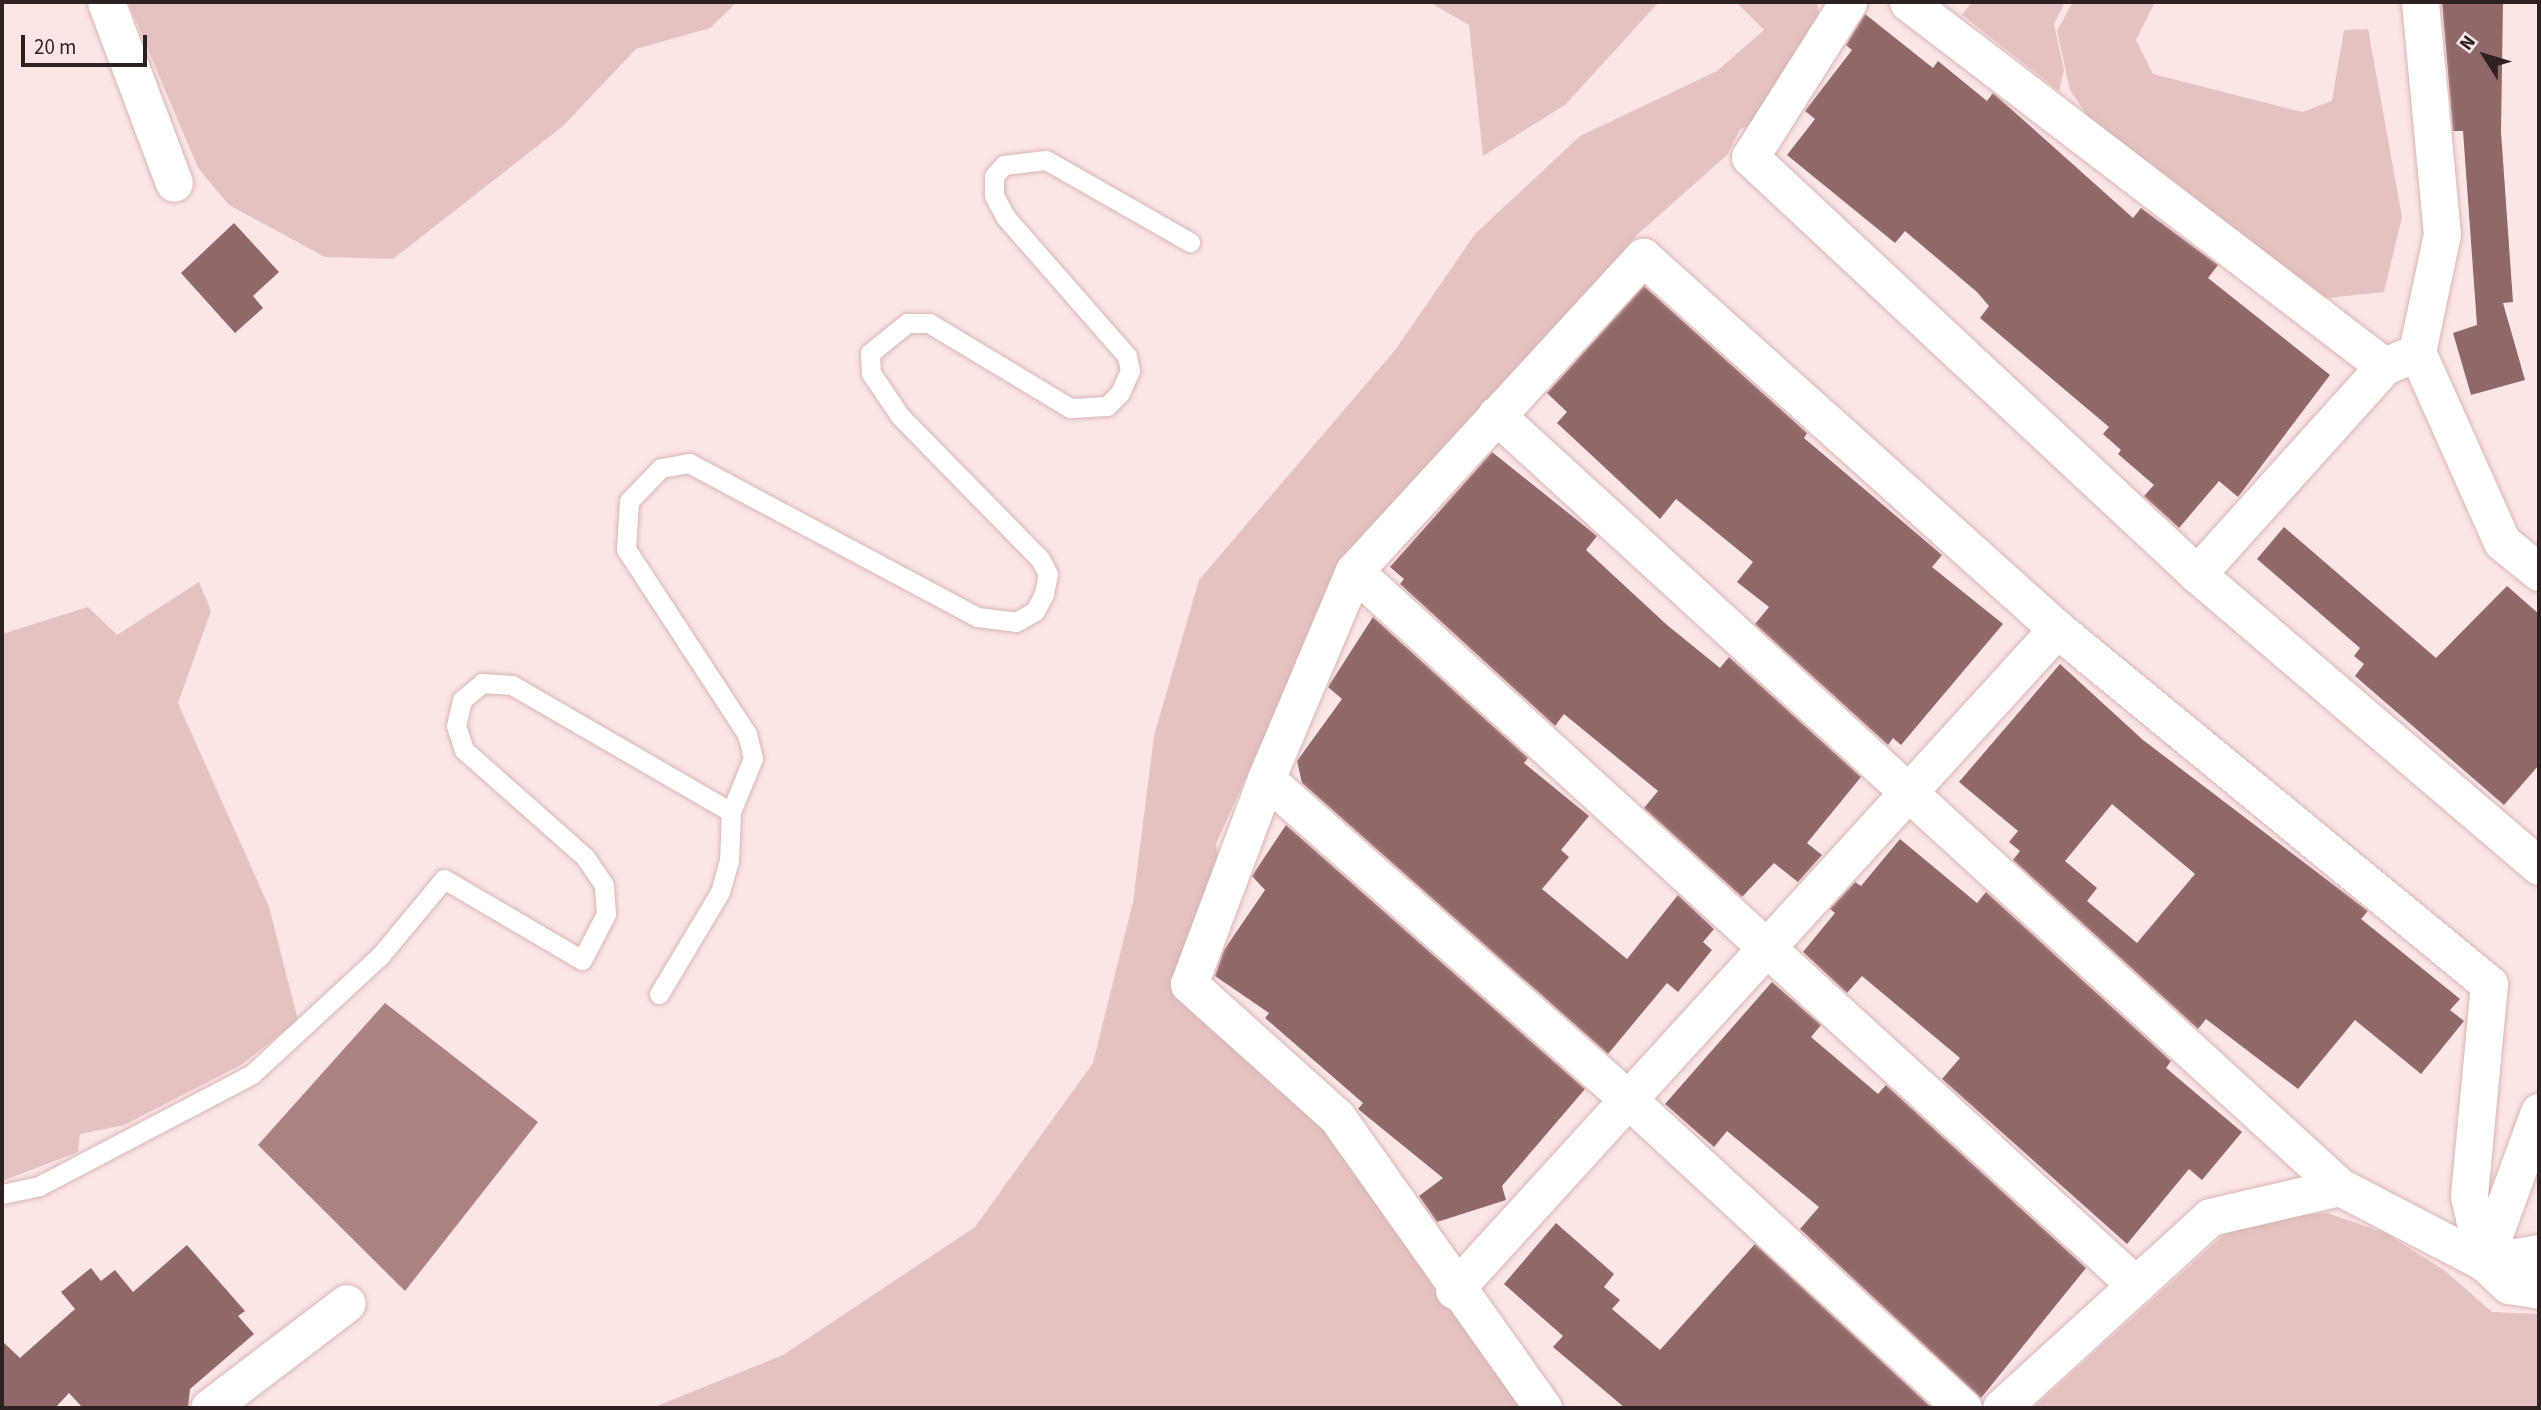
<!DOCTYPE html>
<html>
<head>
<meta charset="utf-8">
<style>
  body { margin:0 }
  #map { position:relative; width:2541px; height:1410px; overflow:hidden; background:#fbe5e5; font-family:"Source Sans 3",sans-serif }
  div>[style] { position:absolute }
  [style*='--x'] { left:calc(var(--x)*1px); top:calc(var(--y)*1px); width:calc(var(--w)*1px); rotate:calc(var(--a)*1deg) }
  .green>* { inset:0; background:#e4c2c1 }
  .water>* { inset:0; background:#ab8281 }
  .building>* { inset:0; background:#906867 }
  .roads { filter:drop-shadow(0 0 2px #d6b5b3) drop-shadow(0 0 2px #d6b5b3) }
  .service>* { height:19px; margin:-9.5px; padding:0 9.5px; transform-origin:9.5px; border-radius:9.5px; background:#fff }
  .minor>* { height:37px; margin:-18.5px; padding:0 18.5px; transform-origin:18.5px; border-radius:18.5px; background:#fff }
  span { translate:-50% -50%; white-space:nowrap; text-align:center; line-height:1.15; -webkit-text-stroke:5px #fbe5e5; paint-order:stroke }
  .frame { position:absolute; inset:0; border:4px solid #2e2121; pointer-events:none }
  .north { position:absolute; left:2450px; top:21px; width:70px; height:70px; -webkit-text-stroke:5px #fbe5e5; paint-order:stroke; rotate:307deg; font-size:19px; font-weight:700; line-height:28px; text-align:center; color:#2e2121 }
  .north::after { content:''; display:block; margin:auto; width:24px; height:32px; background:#2e2121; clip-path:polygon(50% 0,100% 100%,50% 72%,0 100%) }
  .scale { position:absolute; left:21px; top:35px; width:126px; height:32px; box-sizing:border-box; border:4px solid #2e2121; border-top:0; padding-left:9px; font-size:21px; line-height:24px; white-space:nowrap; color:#2e2121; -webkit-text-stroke:5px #fbe5e5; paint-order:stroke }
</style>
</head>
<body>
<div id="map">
  <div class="green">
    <i style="clip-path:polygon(128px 2px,737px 2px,710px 28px,636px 49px,563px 126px,393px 259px,325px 257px,229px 205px,198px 168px)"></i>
    <i style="clip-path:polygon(1429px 2px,1659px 2px,1565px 105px,1483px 156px,1469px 25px)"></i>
    <i style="clip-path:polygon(1736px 2px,1817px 2px,1820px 20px,1757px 124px,1740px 129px,1728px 154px,1638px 234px,1342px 563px,1216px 844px,1221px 877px,1176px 989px,1323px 1123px,1522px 1408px,652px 1408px,783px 1355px,975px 1227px,1093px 1063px,1133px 902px,1154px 736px,1199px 580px,1396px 349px,1475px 234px,1580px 136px,1717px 71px,1764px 30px)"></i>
    <i style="clip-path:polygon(1972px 2px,2065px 2px,2054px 24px,2064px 70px,2059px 91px,1962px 15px)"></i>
    <i style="clip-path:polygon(2073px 2px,2155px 2px,2136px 40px,2153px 74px,2302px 112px,2332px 101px,2344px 30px,2368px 29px,2402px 217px,2384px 292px,2328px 298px,2280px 272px,2104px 141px,2070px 90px,2057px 31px)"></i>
    <i style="clip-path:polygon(199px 582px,211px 611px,178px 703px,269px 907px,298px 1020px,241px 1065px,124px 1125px,80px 1134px,78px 1152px,2px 1181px,2px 634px,88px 607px,117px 635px)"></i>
    <i style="clip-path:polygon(2327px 1213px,2385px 1233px,2444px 1270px,2492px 1312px,2539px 1314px,2539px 1408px,2033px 1408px,2239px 1221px)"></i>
  </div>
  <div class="water">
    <i style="clip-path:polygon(385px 1003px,538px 1122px,405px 1291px,258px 1145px)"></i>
  </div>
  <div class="building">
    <i style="clip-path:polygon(2442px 2px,2503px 2px,2501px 132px,2513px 302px,2503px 303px,2525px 380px,2471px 395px,2453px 333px,2477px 325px,2463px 131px,2453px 131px)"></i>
    <i style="clip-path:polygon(1865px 14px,1933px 68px,1938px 61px,1987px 101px,1993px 93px,2133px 218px,2141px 208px,2218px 265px,2208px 278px,2330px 375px,2238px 497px,2219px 481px,2179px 528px,2144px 496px,2154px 485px,2118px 454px,2121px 450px,2103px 434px,2109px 427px,1980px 318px,1989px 306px,1977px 292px,1905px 231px,1895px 243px,1787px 155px,1815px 119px,1805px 111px,1852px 50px,1846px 45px)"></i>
    <i style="clip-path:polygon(234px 223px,279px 272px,253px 296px,263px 308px,235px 333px,181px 273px)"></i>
    <i style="clip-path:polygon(1644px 286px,1807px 433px,1804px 438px,1942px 555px,1932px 567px,2003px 624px,1901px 745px,1893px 738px,1888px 745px,1755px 624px,1769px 607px,1737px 582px,1753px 562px,1676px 499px,1660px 519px,1557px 423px,1567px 412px,1547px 393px)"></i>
    <i style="clip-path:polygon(1492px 452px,1597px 536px,1586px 550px,1667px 625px,1720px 668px,1729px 657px,1861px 777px,1807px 843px,1822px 855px,1798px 882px,1774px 863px,1742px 897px,1644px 808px,1658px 791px,1564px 714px,1555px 726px,1400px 584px,1404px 579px,1390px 567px)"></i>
    <i style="clip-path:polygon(2284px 527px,2436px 658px,2507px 586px,2539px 614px,2539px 765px,2504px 805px,2355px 676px,2364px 664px,2354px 656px,2360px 648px,2257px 559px)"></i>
    <i style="clip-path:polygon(1373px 617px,1528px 758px,1524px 763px,1589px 816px,1561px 850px,1569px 857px,1542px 889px,1627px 959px,1678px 895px,1714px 929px,1703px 942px,1712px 950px,1678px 992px,1667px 983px,1608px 1054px,1302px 783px,1297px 761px,1342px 699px,1328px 687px)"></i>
    <i style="clip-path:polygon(evenodd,2060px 664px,2143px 740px,2368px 911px,2361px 919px,2460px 999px,2450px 1010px,2464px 1021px,2421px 1074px,2355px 1020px,2298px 1089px,2206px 1019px,2198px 1029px,2013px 860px,2020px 851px,2009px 842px,2018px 831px,1959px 782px,2060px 664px,2112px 804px,2195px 874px,2137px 943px,2087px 901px,2097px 888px,2065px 861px,2112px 804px)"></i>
    <i style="clip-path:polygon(1286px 825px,1585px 1089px,1502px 1186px,1506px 1200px,1437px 1222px,1419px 1196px,1443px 1178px,1358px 1109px,1363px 1103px,1265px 1018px,1269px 1013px,1215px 976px,1224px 950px,1265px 890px,1252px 876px)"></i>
    <i style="clip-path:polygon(1900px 839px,1977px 903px,1986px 892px,2171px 1061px,2166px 1068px,2242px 1132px,2202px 1180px,2189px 1169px,2127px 1244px,1942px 1079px,1960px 1058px,1862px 976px,1847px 993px,1803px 952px,1835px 913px,1830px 909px,1855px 882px,1861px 886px)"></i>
    <i style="clip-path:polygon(1772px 982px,1821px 1025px,1811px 1037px,1878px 1094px,1886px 1085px,2086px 1268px,1981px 1398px,1800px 1229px,1819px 1207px,1727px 1131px,1714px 1147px,1665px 1104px)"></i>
    <i style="clip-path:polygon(1556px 1223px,1614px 1274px,1604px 1287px,1620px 1300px,1612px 1309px,1660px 1350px,1755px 1244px,1932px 1408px,1625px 1408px,1553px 1347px,1563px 1336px,1504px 1284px)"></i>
    <i style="clip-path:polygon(187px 1245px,245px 1311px,238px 1316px,254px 1334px,190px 1389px,188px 1408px,83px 1408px,69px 1393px,55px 1408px,2px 1408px,2px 1341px,20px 1358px,75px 1309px,61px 1292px,91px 1268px,101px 1281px,115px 1270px,133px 1292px)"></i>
  </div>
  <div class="roads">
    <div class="service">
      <i style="--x:659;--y:994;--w:119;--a:-59.1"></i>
      <i style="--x:720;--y:892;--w:32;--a:-74"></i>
      <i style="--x:729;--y:861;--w:49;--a:-87.7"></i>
      <i style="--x:731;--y:812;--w:58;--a:-67.8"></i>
      <i style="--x:753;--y:758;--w:25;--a:-104"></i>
      <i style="--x:747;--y:734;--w:221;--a:-123.2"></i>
      <i style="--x:626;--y:549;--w:48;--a:-86.4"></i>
      <i style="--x:629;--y:501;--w:46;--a:-45.9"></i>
      <i style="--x:661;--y:468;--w:28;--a:-10"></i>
      <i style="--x:689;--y:463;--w:327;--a:28.1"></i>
      <i style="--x:977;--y:617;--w:39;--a:7"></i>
      <i style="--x:1016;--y:622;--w:22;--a:-30"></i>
      <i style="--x:1035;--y:611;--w:19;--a:-62"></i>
      <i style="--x:1044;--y:594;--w:20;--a:-79"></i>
      <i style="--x:1048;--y:574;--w:17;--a:-118"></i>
      <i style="--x:1040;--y:559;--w:200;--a:-134.4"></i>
      <i style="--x:900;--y:416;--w:52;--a:-124"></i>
      <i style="--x:871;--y:373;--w:20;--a:-93"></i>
      <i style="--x:870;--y:353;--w:48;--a:-39"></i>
      <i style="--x:907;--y:323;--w:22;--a:0"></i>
      <i style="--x:929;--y:323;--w:165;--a:31.1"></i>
      <i style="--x:1070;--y:408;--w:37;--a:-3"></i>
      <i style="--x:1107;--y:406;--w:18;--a:-45"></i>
      <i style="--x:1120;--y:393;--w:24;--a:-66"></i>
      <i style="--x:1130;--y:371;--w:15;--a:-101"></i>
      <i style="--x:1127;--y:356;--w:184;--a:-131.2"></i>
      <i style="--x:1006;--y:218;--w:26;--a:-118"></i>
      <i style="--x:994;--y:195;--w:19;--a:-90"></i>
      <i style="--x:994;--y:176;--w:15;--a:-48"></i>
      <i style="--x:1004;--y:165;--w:42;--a:-6.8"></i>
      <i style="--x:1046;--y:160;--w:166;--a:29.7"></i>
      <i style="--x:2;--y:1194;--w:38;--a:-12"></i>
      <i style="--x:39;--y:1186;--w:241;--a:-27.7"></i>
      <i style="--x:252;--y:1074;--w:174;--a:-42.7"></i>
      <i style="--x:380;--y:956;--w:100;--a:-50.3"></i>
      <i style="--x:444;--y:879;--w:160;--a:30.4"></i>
      <i style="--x:582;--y:960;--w:52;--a:-62.4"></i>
      <i style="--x:606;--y:914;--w:29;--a:-94"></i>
      <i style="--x:604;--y:885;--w:34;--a:-124"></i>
      <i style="--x:585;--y:857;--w:162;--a:-138.5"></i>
      <i style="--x:464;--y:750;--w:25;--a:-108"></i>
      <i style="--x:456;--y:726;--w:27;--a:-77"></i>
      <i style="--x:462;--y:700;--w:26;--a:-40"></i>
      <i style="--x:482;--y:683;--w:30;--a:4"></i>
      <i style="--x:512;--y:685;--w:253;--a:30.1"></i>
    </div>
    <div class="minor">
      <i style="--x:106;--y:2;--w:193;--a:69.4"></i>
      <i style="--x:1848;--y:2;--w:183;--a:122.3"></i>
      <i style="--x:1750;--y:157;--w:611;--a:43.01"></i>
      <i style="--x:2197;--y:574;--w:450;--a:40.5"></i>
      <i style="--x:1908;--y:2;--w:599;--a:37.41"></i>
      <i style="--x:2420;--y:2;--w:233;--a:84.6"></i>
      <i style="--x:2442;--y:234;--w:121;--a:102"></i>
      <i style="--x:2417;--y:352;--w:208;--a:65.9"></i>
      <i style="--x:2502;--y:542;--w:48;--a:39"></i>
      <i style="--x:1496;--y:415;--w:1144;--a:42.45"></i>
      <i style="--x:1354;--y:571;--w:1059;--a:42.4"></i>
      <i style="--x:2197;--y:574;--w:280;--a:-48"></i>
      <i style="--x:2384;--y:366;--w:24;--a:-22"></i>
      <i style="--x:1266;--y:779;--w:487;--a:41.5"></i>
      <i style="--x:1631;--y:1102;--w:452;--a:42.7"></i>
      <i style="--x:2484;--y:1262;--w:160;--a:-69.9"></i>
      <i style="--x:2484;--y:1262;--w:56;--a:-9.3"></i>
      <i style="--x:1454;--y:1290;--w:895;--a:-47.63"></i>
      <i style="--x:209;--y:1408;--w:173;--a:-37.3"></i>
      <i style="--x:1543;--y:1408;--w:357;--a:-125.3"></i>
      <i style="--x:1337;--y:1117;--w:199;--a:-138.1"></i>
      <i style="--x:1189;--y:984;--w:219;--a:-69.4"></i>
      <i style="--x:1266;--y:779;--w:226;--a:-67.1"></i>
      <i style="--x:1354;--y:571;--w:427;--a:-47.4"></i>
      <i style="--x:1643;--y:257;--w:557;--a:41.94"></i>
      <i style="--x:2057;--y:629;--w:559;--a:39.41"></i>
      <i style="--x:2489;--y:984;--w:213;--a:95.4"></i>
      <i style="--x:2469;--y:1196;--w:68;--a:77.2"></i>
      <i style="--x:2001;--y:1408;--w:283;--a:-42.4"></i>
      <i style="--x:2210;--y:1217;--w:133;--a:-13"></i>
      <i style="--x:2340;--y:1187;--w:162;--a:27.5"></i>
      <i style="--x:2484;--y:1262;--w:34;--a:43"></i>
      <i style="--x:2509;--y:1285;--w:30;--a:9"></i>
    </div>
  </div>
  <div class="frame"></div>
  <div class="north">N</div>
  <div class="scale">20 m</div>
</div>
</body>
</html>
